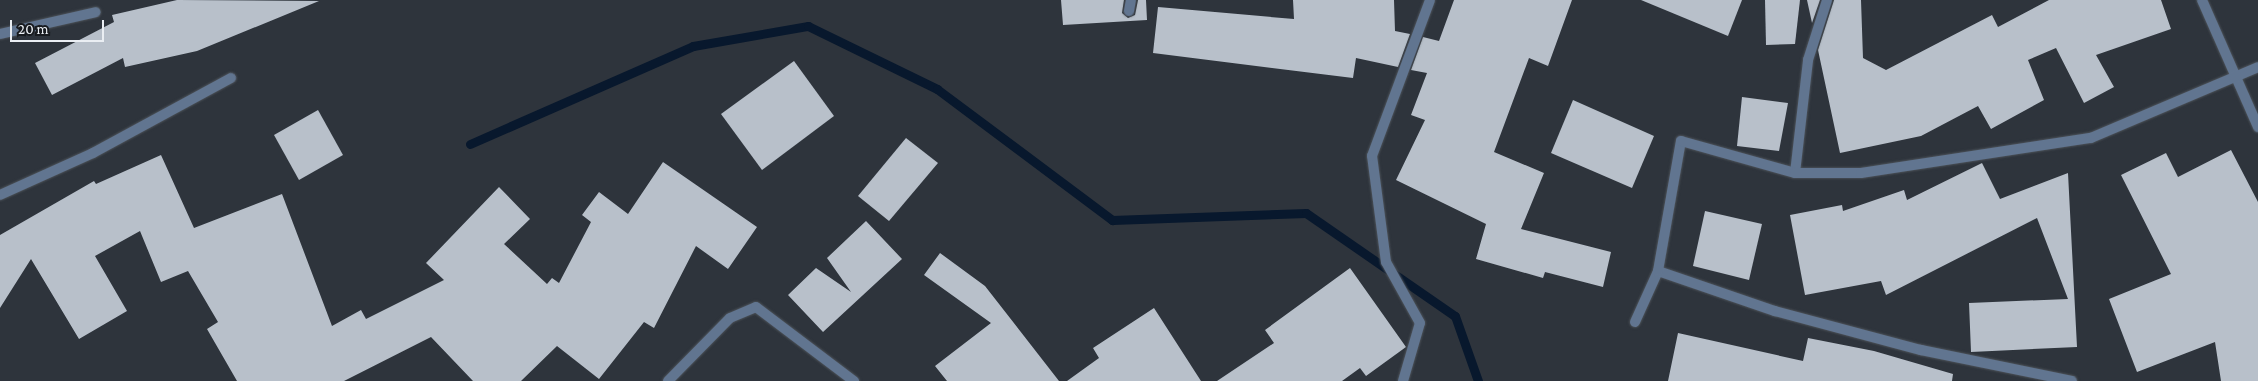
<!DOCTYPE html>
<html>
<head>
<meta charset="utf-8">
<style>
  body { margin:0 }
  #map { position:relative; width:2258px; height:381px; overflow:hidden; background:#2e343c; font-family:"Crimson Pro",serif }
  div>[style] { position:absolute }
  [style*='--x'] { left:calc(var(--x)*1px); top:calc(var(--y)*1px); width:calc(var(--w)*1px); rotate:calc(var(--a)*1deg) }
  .stream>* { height:9px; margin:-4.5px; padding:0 4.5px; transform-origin:4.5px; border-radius:4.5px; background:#08182d }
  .building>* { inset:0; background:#b8c0ca }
  .roads { filter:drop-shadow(0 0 1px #4c5259) drop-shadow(0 0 1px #4c5259) }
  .street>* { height:10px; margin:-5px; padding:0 5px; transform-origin:5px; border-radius:5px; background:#617590 }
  span { translate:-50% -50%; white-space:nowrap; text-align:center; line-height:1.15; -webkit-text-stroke:5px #181b1f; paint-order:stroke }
  .scale { position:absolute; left:10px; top:20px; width:94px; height:22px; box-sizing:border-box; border:2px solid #eaeef3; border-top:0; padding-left:6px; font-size:15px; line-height:18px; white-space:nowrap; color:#eaeef3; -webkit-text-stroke:4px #181b1f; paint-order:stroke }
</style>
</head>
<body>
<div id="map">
  <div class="stream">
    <i style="--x:470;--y:144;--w:244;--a:-23.7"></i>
    <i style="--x:693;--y:46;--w:117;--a:-9.9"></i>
    <i style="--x:808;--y:26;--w:144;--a:26"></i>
    <i style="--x:937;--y:89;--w:219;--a:36.8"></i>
    <i style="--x:1112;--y:220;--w:194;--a:-2.1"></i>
    <i style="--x:1306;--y:213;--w:181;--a:34.7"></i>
    <i style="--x:1455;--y:316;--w:69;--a:70.5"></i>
  </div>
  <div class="building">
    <i style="clip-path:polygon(177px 0,319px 1px,197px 51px,125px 67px,123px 58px,52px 95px,35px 63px,114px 22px,112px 15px)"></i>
    <i style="clip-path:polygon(1061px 0,1124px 0,1122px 13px,1128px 18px,1135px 15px,1138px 0,1146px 0,1147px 20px,1063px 25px)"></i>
    <i style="clip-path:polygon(1293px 0,1394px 0,1395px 31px,1410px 34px,1398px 67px,1356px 58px,1353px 78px,1153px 53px,1158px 7px,1294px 19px)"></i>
    <i style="clip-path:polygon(1454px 0,1572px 0,1548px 66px,1529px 58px,1494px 152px,1544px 173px,1521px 229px,1611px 252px,1603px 287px,1545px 272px,1543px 278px,1476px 259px,1486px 224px,1396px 180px,1425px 120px,1411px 115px,1427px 73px,1411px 70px,1423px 37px,1439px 41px)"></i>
    <i style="clip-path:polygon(1641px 0,1742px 0,1728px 36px)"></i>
    <i style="clip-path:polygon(1765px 0,1800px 0,1795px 44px,1766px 45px)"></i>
    <i style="clip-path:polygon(1807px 0,1820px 0,1812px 23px)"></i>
    <i style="clip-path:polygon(1834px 0,1861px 0,1863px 58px,1886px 70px,1992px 15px,1998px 27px,2049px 0,2161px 0,2171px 29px,2096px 55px,2114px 87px,2084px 103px,2056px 48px,2028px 60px,2044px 100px,1991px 129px,1978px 106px,1921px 136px,1840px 153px,1818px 50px)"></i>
    <i style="clip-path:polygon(794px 61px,834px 116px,762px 170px,721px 114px)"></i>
    <i style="clip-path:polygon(1742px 97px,1788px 103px,1779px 151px,1737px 146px)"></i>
    <i style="clip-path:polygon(1573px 100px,1654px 136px,1632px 188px,1551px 153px)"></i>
    <i style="clip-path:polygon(318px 110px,343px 155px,299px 180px,274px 135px)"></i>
    <i style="clip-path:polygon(906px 138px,938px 163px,889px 221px,858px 196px)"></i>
    <i style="clip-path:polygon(2231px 150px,2258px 202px,2258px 381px,2221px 381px,2215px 342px,2137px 372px,2109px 299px,2171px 274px,2121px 175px,2166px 153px,2178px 177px)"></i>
    <i style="clip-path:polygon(161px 155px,194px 228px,282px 194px,332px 326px,361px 310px,366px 319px,444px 280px,426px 263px,499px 187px,530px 219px,504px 244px,547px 284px,552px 278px,559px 283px,591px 222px,582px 215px,599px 192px,628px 214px,663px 162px,757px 227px,728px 269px,696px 246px,654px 328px,644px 322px,599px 379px,557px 346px,521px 381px,473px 381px,431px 337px,344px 381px,237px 381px,207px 329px,218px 322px,188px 271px,161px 282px,140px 231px,95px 256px,127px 311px,79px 339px,31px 259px,0 308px,0 235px,94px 181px,96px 184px)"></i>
    <i style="clip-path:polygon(1982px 163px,2000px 199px,2068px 173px,2077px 347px,1971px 352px,1969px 303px,2068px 299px,2037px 218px,1886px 295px,1881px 281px,1805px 295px,1790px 215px,1842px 205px,1843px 211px,1904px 190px,1907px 200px)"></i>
    <i style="clip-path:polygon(1705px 211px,1762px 224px,1749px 280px,1693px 266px)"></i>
    <i style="clip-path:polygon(866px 221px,902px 259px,823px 332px,788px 295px,816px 268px,851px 292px,827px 258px)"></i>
    <i style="clip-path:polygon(940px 253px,985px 286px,1059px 381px,947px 381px,935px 366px,991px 323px,924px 275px)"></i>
    <i style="clip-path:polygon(1350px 268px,1406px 347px,1366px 376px,1360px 368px,1342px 381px,1217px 381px,1274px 343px,1265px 330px)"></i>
    <i style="clip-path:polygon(1154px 308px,1201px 381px,1067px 381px,1099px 358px,1093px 348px)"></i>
    <i style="clip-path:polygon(1678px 333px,1803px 361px,1808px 338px,1874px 351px,1953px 374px,1952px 381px,1668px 381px)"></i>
  </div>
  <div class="roads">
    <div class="street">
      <i style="--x:2202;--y:0;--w:139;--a:66.2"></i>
      <i style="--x:1129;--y:11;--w:11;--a:-80"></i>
      <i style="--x:0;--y:34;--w:98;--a:-12.9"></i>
      <i style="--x:1795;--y:173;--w:114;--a:-83.4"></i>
      <i style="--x:1808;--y:60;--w:63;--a:-72.4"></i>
      <i style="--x:0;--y:195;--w:102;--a:-24.3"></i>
      <i style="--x:93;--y:153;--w:157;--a:-28.5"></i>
      <i style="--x:1658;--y:271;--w:124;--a:18.9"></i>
      <i style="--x:1775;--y:311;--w:151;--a:15"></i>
      <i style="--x:1921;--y:350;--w:154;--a:11.6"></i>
      <i style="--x:1635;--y:322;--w:56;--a:-65.7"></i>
      <i style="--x:1658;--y:271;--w:132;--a:-80"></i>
      <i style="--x:1681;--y:141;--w:118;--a:15.7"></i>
      <i style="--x:1795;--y:173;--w:66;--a:0"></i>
      <i style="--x:1861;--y:173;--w:233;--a:-8.7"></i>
      <i style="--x:2091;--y:138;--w:181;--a:-23"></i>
      <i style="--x:668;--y:381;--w:88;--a:-45.5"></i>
      <i style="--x:730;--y:318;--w:28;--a:-23"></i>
      <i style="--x:756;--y:307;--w:123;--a:37.1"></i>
      <i style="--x:1403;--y:381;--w:60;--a:-73.7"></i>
      <i style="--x:1420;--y:323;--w:70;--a:-119.1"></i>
      <i style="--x:1386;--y:262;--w:107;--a:-97.5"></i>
      <i style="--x:1372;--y:156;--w:166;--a:-69.6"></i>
    </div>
  </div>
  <div class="scale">20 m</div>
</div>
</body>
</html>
